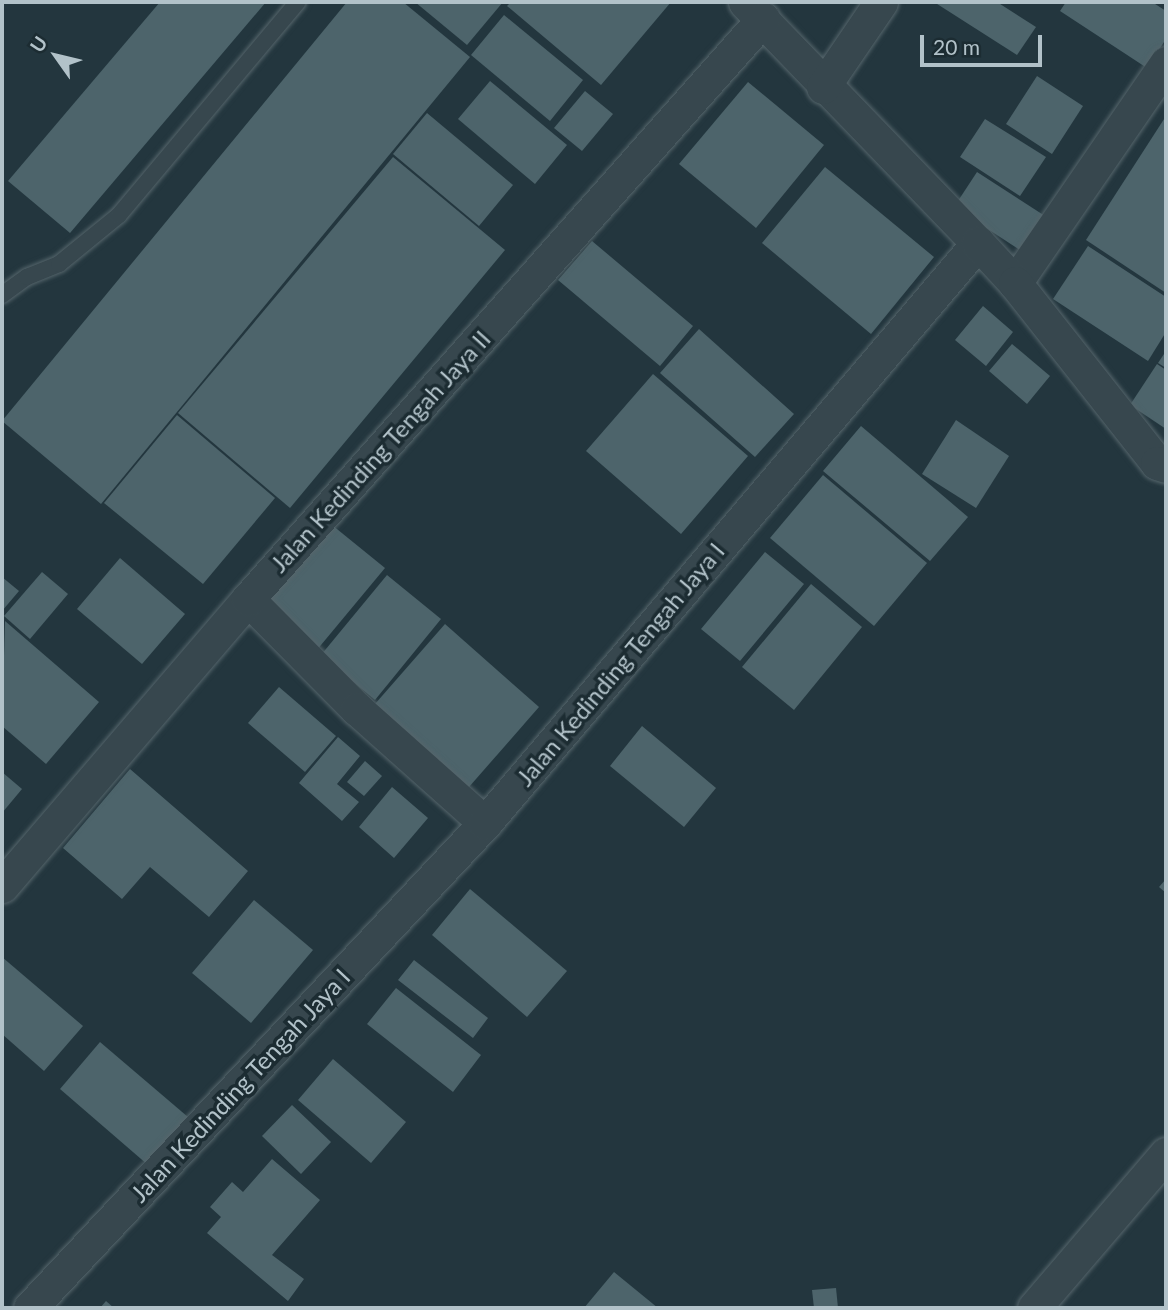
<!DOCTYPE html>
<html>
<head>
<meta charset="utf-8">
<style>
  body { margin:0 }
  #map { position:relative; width:1168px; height:1310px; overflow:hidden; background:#23363e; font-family:Lato,sans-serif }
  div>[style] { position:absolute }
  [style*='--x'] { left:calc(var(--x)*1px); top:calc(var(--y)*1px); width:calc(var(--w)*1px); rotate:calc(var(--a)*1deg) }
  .building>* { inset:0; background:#4d646b }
  .roads { filter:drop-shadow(0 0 2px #55656b) drop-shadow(0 0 2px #55656b) }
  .service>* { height:16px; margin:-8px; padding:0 8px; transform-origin:8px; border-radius:8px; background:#37474e }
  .minor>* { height:33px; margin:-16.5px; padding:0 16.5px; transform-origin:16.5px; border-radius:16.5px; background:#37474e }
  span { translate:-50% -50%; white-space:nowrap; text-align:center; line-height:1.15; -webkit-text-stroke:7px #1c2c32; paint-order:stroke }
  .street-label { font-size:24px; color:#b2c2c9 }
  .frame { position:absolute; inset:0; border:4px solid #b2c2c9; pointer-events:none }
  .north { position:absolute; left:21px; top:21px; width:70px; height:70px; -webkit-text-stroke:5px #1c2c32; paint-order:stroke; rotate:304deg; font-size:19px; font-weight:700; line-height:28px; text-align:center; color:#b2c2c9 }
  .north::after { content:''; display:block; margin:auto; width:24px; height:32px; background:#b2c2c9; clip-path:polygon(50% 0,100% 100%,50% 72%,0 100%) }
  .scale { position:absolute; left:920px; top:35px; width:122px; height:32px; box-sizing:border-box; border:4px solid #b2c2c9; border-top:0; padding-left:9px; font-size:21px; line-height:24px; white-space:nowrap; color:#b2c2c9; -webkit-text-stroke:5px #1c2c32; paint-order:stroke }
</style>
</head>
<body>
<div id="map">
  <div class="building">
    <i style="clip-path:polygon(160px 2px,266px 2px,70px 233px,8px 181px)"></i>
    <i style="clip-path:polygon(347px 2px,403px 2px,470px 57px,101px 504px,2px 421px)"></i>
    <i style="clip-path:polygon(415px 2px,503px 2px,467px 45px)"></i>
    <i style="clip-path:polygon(511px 2px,671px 2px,601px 85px,507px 6px)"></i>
    <i style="clip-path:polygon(934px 2px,997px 2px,1036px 27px,1017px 55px)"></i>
    <i style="clip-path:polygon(1066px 2px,1152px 2px,1166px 11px,1166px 39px,1147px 68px,1060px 11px)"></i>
    <i style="clip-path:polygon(504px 15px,583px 80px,550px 121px,471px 55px)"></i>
    <i style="clip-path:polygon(1037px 76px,1083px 106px,1052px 154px,1006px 124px)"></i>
    <i style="clip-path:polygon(490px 81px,567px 145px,535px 184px,458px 119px)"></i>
    <i style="clip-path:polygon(748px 82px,824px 145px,756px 228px,679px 164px)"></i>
    <i style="clip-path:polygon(585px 91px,613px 114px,582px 151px,554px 128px)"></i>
    <i style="clip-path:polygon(427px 113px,513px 185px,479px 226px,393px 154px)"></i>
    <i style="clip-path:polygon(1166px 116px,1166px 293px,1086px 240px)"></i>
    <i style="clip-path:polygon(985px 119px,1046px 157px,1020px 196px,960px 157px)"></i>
    <i style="clip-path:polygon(393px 157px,505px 250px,290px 508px,178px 413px)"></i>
    <i style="clip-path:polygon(825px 167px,934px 257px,871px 334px,762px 243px)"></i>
    <i style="clip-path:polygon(977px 172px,1045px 216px,1023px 252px,954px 207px)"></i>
    <i style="clip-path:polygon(592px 241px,693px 326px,660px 366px,558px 280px)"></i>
    <i style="clip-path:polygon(1088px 246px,1166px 297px,1166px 332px,1148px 361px,1053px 299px)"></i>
    <i style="clip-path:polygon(983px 306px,1013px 332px,986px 366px,955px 340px)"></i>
    <i style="clip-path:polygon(699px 329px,794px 414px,755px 457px,660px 373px)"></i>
    <i style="clip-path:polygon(1012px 344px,1050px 376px,1027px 404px,989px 371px)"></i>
    <i style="clip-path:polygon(1166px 351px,1166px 368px,1158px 363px)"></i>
    <i style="clip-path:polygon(1157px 364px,1166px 370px,1166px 429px,1130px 405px)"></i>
    <i style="clip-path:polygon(653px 374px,748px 456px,681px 534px,586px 451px)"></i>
    <i style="clip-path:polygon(177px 415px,275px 498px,203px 584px,104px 503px)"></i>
    <i style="clip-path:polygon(956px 420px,1009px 456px,976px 508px,922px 474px)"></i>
    <i style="clip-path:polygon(861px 426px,968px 517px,930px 561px,823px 471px)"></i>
    <i style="clip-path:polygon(823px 475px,927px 563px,874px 626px,770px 538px)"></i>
    <i style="clip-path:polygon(332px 525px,385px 568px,316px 651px,263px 608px)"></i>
    <i style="clip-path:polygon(765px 552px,804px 584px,740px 661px,701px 629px)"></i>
    <i style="clip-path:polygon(120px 558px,185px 614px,142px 664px,77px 609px)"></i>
    <i style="clip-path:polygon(42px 572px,68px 594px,30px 639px,4px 616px)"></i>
    <i style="clip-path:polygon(387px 575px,441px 619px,375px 700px,321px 655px)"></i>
    <i style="clip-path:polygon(2px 577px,19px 591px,2px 611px)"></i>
    <i style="clip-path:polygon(811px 584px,862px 627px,794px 710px,742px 667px)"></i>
    <i style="clip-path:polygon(5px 621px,99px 702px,46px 764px,2px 726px)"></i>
    <i style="clip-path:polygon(445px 624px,539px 707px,462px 795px,368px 712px)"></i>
    <i style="clip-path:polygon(279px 687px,336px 736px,305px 772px,248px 723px)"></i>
    <i style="clip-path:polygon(642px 726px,716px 788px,684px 827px,610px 766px)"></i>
    <i style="clip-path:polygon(338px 737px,360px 756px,337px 784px,359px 802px,342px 821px,299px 783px)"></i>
    <i style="clip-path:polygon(365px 761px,382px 776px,364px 796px,347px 782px)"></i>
    <i style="clip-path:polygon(130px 769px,248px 871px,209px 917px,150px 867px,122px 899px,63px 848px)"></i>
    <i style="clip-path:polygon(2px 772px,22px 789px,2px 813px)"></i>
    <i style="clip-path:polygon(392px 787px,428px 818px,394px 858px,359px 827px)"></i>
    <i style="clip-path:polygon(1166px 879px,1166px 893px,1159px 887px)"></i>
    <i style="clip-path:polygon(470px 889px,567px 971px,527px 1017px,432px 935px)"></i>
    <i style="clip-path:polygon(254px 900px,313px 950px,251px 1023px,192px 973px)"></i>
    <i style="clip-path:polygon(2px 957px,83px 1026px,44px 1071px,2px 1034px)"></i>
    <i style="clip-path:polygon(414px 960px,488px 1018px,473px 1038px,398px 980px)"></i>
    <i style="clip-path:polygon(396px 988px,481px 1055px,453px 1092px,367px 1024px)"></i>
    <i style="clip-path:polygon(100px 1042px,188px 1117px,148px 1165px,60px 1089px)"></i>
    <i style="clip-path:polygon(333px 1059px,406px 1122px,371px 1163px,298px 1100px)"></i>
    <i style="clip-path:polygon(292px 1105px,331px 1142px,301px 1174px,262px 1136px)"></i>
    <i style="clip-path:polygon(272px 1159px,320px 1200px,272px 1255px,304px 1279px,288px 1301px,207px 1233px,221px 1217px,210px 1207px,232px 1182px,243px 1192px)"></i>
    <i style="clip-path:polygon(614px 1272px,658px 1308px,584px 1308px)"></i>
    <i style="clip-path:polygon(836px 1288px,838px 1308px,814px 1308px,812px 1290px)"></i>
    <i style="clip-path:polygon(106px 1301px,114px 1308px,100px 1308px)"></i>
  </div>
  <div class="roads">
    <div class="service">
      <i style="--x:2;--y:295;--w:31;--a:-36"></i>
      <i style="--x:27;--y:277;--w:35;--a:-22"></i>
      <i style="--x:59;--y:264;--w:77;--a:-39.2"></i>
      <i style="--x:119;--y:215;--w:278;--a:-50"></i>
    </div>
    <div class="minor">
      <i style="--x:745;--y:2;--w:335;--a:46"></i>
      <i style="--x:823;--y:87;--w:103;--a:-55.7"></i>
      <i style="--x:1015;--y:283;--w:267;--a:-55.5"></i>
      <i style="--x:248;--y:599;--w:155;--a:45.3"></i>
      <i style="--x:357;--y:709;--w:171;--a:41.7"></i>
      <i style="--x:2;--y:886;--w:378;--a:-49.4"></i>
      <i style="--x:248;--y:599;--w:776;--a:-48.4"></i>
      <i style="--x:30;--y:1308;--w:665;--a:-46.83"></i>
      <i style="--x:485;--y:823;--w:761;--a:-49.64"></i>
      <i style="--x:978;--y:243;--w:54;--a:47.2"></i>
      <i style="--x:1015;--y:283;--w:229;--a:51.7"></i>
      <i style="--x:1157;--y:463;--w:9;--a:18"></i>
      <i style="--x:1034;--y:1308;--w:203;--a:-49.4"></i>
    </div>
  </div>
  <div class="street-label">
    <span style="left:380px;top:451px;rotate:-48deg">Jalan Kedinding Tengah Jaya II</span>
    <span style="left:620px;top:664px;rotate:-50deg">Jalan Kedinding Tengah Jaya I</span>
    <span style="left:240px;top:1085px;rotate:-47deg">Jalan Kedinding Tengah Jaya I</span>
  </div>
  <div class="frame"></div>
  <div class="north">U</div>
  <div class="scale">20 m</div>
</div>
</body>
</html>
